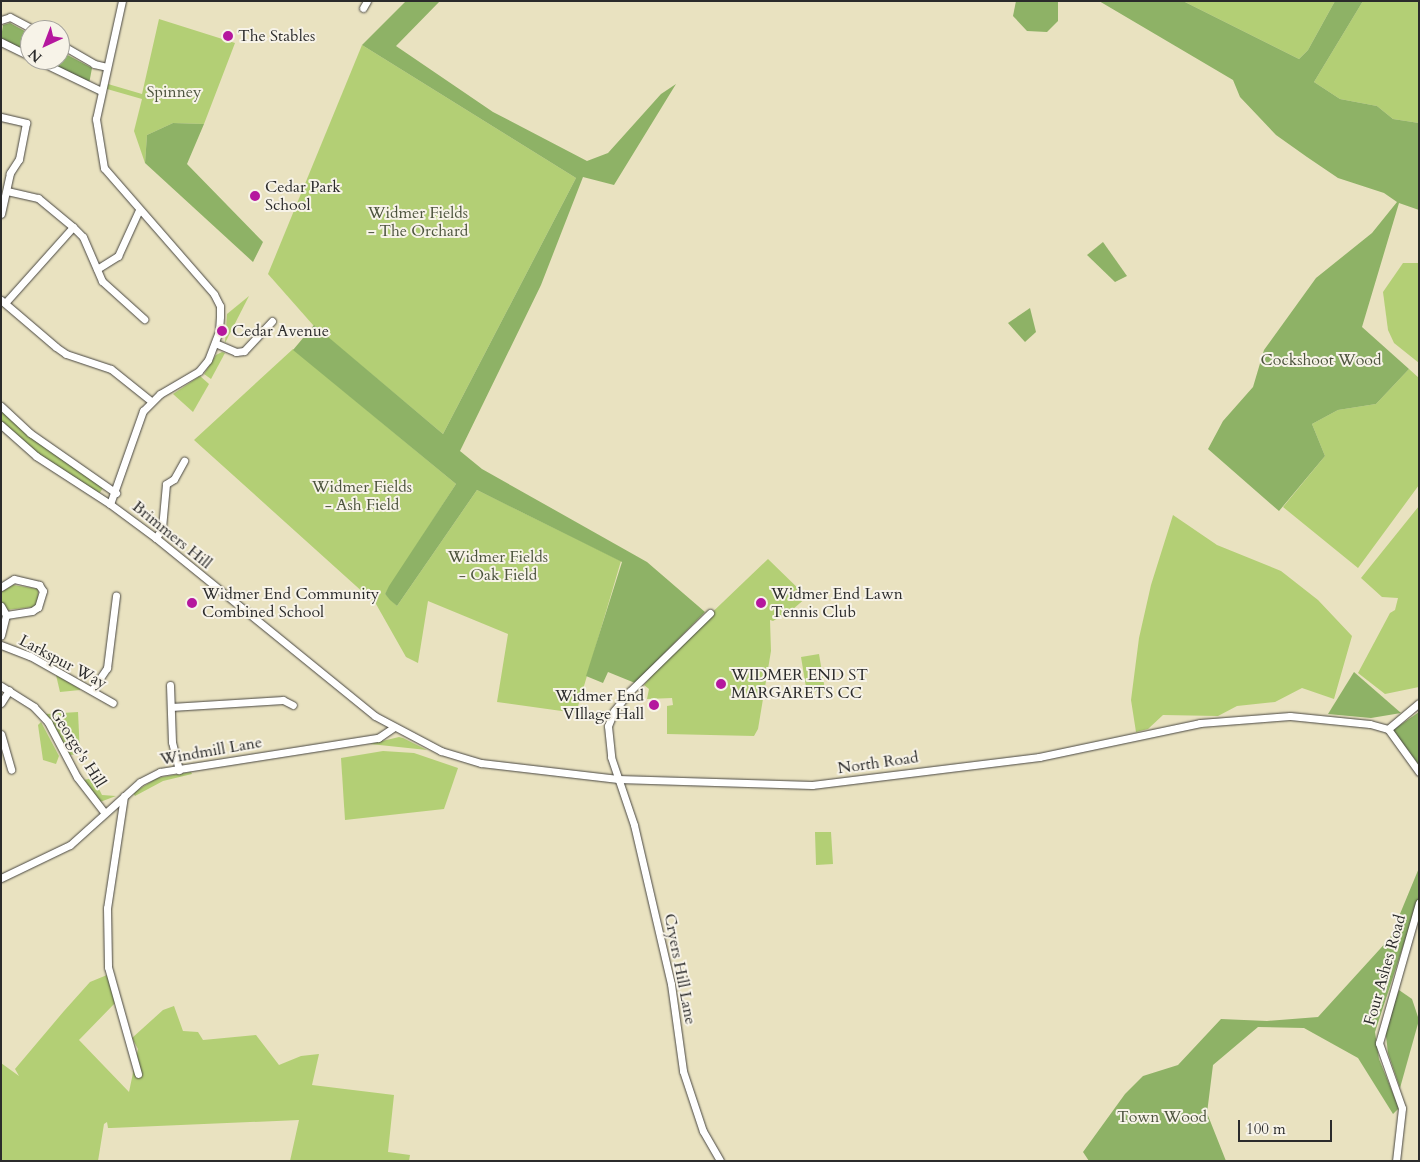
<!DOCTYPE html>
<html>
<head>
<meta charset="utf-8">
<style>
  body { margin:0 }
  #map { position:relative; width:1420px; height:1162px; overflow:hidden; background:#e9e2c0; font-family:Cardo,serif }
  div>[style] { position:absolute }
  [style*='--x'] { left:calc(var(--x)*1px); top:calc(var(--y)*1px); width:calc(var(--w)*1px); rotate:calc(var(--a)*1deg) }
  .green>* { inset:0; background:#b3cf75 }
  .forest>* { inset:0; background:#8eb266 }
  .roads { filter:drop-shadow(0 0 1px #484641) drop-shadow(0 0 1px #484641) }
  .minor>* { height:7px; margin:-3.5px; padding:0 3.5px; transform-origin:3.5px; border-radius:3.5px; background:#fff }
  .dots>* { width:14px; height:14px; translate:-50% -50%; box-sizing:border-box; border:2px solid #f7f3e8; border-radius:50% }
  span { translate:-50% -50%; white-space:nowrap; text-align:center; line-height:1.15; -webkit-text-stroke:4px #f7f3e8; paint-order:stroke }
  .poi-label { font-size:16px; color:#2b2b2b }
  .left { translate:0 -50%; text-align:left }
  .right { translate:-100% -50%; text-align:right }
  .park-label { font-size:16px; color:#4d543e }
  .street-label { font-size:16px; color:#2b2b2b }
  .frame { position:absolute; inset:0; border:2px solid #2b2b2b; pointer-events:none }
  .north { position:absolute; left:20px; top:20px; width:50px; height:50px; box-sizing:border-box; background:#f7f3e8; border:1px solid #a5a39c; border-radius:50%; rotate:223deg; font-size:14px; font-weight:700; line-height:20px; text-align:center; color:#2b2b2b }
  .north::after { content:''; display:block; margin:auto; width:18px; height:22px; background:#b5179e; clip-path:polygon(50% 0,100% 100%,50% 72%,0 100%) }
  .scale { position:absolute; left:1238px; top:1120px; width:94px; height:22px; box-sizing:border-box; border:2px solid #2b2b2b; border-top:0; padding-left:6px; font-size:15px; line-height:18px; white-space:nowrap; color:#2b2b2b; -webkit-text-stroke:4px #f7f3e8; paint-order:stroke }
</style>
</head>
<body>
<div id="map">
  <div class="green">
    <i style="clip-path:polygon(1183px 1px,1335px 1px,1308px 50px,1299px 59px)"></i>
    <i style="clip-path:polygon(1363px 1px,1419px 1px,1419px 123px,1393px 119px,1377px 106px,1340px 99px,1314px 82px)"></i>
    <i style="clip-path:polygon(159px 19px,235px 43px,204px 124px,173px 123px,147px 135px,145px 163px,134px 131px,142px 99px,107px 89px,108px 84px,142px 94px)"></i>
    <i style="clip-path:polygon(362px 45px,576px 178px,443px 434px,313px 325px,268px 274px)"></i>
    <i style="clip-path:polygon(1403px 263px,1419px 263px,1419px 363px,1394px 343px,1388px 330px,1383px 292px)"></i>
    <i style="clip-path:polygon(249px 296px,225px 343px,227px 314px)"></i>
    <i style="clip-path:polygon(293px 349px,456px 484px,385px 594px,397px 606px,477px 490px,621px 561px,576px 713px,497px 702px,508px 634px,428px 601px,418px 663px,406px 657px,376px 604px,194px 440px)"></i>
    <i style="clip-path:polygon(222px 352px,225px 353px,211px 379px,204px 374px,216px 355px)"></i>
    <i style="clip-path:polygon(1409px 369px,1419px 378px,1419px 485px,1358px 568px,1283px 507px,1325px 456px,1312px 424px,1338px 410px,1376px 404px)"></i>
    <i style="clip-path:polygon(200px 376px,209px 384px,193px 412px,173px 394px)"></i>
    <i style="clip-path:polygon(1px 410px,35px 440px,103px 488px,99px 494px,56px 469px,1px 423px)"></i>
    <i style="clip-path:polygon(1419px 506px,1419px 687px,1385px 694px,1358px 673px,1390px 613px,1395px 610px,1398px 598px,1382px 597px,1361px 578px)"></i>
    <i style="clip-path:polygon(1173px 515px,1217px 545px,1281px 571px,1318px 600px,1352px 636px,1334px 699px,1302px 688px,1275px 702px,1237px 706px,1218px 716px,1163px 715px,1148px 729px,1136px 732px,1131px 700px,1139px 638px,1151px 585px)"></i>
    <i style="clip-path:polygon(768px 559px,807px 597px,792px 610px,773px 621px,770px 620px,771px 651px,758px 729px,754px 736px,667px 734px,667px 706px,673px 705px,672px 698px,647px 699px,649px 689px,644px 685px,676px 647px)"></i>
    <i style="clip-path:polygon(13px 585px,38px 589px,38px 603px,33px 607px,6px 610px,1px 601px,1px 592px)"></i>
    <i style="clip-path:polygon(819px 654px,825px 690px,807px 693px,801px 657px)"></i>
    <i style="clip-path:polygon(56px 675px,80px 689px,80px 690px,60px 692px)"></i>
    <i style="clip-path:polygon(78px 712px,80px 754px,69px 755px,46px 714px)"></i>
    <i style="clip-path:polygon(41px 722px,59px 756px,56px 764px,43px 760px,38px 725px)"></i>
    <i style="clip-path:polygon(399px 737px,403px 738px,427px 750px,370px 744px)"></i>
    <i style="clip-path:polygon(383px 751px,414px 753px,458px 768px,444px 809px,345px 820px,341px 758px)"></i>
    <i style="clip-path:polygon(191px 772px,192px 774px,163px 781px,135px 796px,133px 793px,157px 778px)"></i>
    <i style="clip-path:polygon(93px 778px,99px 780px,98px 787px,102px 795px,116px 796px,100px 802px,96px 799px,84px 780px)"></i>
    <i style="clip-path:polygon(815px 832px,831px 832px,833px 864px,816px 865px)"></i>
    <i style="clip-path:polygon(107px 975px,116px 1002px,79px 1040px,129px 1092px,138px 1049px,132px 1038px,163px 1010px,174px 1006px,183px 1031px,198px 1032px,203px 1040px,256px 1035px,279px 1065px,301px 1056px,319px 1054px,312px 1085px,394px 1095px,388px 1152px,410px 1155px,409px 1161px,290px 1161px,299px 1120px,111px 1128px,108px 1128px,107px 1122px,104px 1124px,98px 1161px,1px 1161px,1px 1063px,19px 1076px,15px 1069px,64px 1011px,90px 982px)"></i>
  </div>
  <div class="forest">
    <i style="clip-path:polygon(406px 1px,440px 1px,396px 46px,493px 112px,587px 161px,608px 153px,661px 94px,676px 84px,614px 185px,583px 177px,541px 285px,460px 451px,482px 469px,647px 562px,705px 612px,635px 683px,608px 672px,603px 683px,586px 676px,622px 562px,477px 490px,397px 606px,390px 600px,385px 594px,389px 586px,456px 484px,293px 350px,314px 325px,443px 434px,576px 178px,362px 45px)"></i>
    <i style="clip-path:polygon(1016px 1px,1058px 1px,1058px 21px,1047px 32px,1027px 31px,1013px 16px)"></i>
    <i style="clip-path:polygon(1099px 1px,1183px 1px,1299px 59px,1308px 50px,1335px 1px,1363px 1px,1314px 82px,1340px 99px,1377px 106px,1393px 119px,1419px 123px,1419px 210px,1399px 203px,1362px 327px,1409px 369px,1376px 404px,1338px 410px,1312px 424px,1325px 456px,1279px 511px,1208px 449px,1223px 421px,1253px 387px,1264px 350px,1316px 278px,1372px 233px,1397px 202px,1384px 193px,1338px 178px,1307px 157px,1276px 135px,1240px 97px,1233px 80px)"></i>
    <i style="clip-path:polygon(10px 23px,30px 34px,30px 53px,1px 38px,3px 25px)"></i>
    <i style="clip-path:polygon(60px 51px,92px 68px,89px 84px,44px 60px,60px 60px)"></i>
    <i style="clip-path:polygon(173px 123px,204px 124px,187px 164px,263px 242px,253px 262px,145px 163px,147px 135px)"></i>
    <i style="clip-path:polygon(1103px 242px,1127px 276px,1115px 282px,1087px 255px)"></i>
    <i style="clip-path:polygon(1030px 308px,1036px 332px,1025px 342px,1008px 323px)"></i>
    <i style="clip-path:polygon(1354px 672px,1401px 713px,1371px 718px,1328px 714px)"></i>
    <i style="clip-path:polygon(1419px 712px,1419px 765px,1393px 730px)"></i>
    <i style="clip-path:polygon(1419px 868px,1419px 898px,1375px 1032px,1379px 1059px,1399px 1108px,1393px 1114px,1358px 1058px,1304px 1028px,1258px 1027px,1213px 1065px,1207px 1113px,1226px 1161px,1089px 1161px,1083px 1152px,1125px 1094px,1143px 1076px,1178px 1065px,1221px 1019px,1267px 1021px,1318px 1017px,1390px 938px)"></i>
    <i style="clip-path:polygon(1399px 990px,1412px 999px,1419px 1020px,1400px 1088px,1388px 1053px,1385px 1028px)"></i>
  </div>
  <div class="roads">
    <div class="minor">
      <i style="--x:363;--y:8;--w:8;--a:-60"></i>
      <i style="--x:1;--y:20;--w:9;--a:-18"></i>
      <i style="--x:10;--y:17;--w:27;--a:28"></i>
      <i style="--x:1;--y:42;--w:32;--a:26"></i>
      <i style="--x:60;--y:44;--w:39;--a:30"></i>
      <i style="--x:94;--y:64;--w:13;--a:13"></i>
      <i style="--x:37;--y:60;--w:71;--a:25.8"></i>
      <i style="--x:1;--y:117;--w:26;--a:13"></i>
      <i style="--x:26;--y:123;--w:37;--a:101"></i>
      <i style="--x:19;--y:159;--w:17;--a:123"></i>
      <i style="--x:10;--y:173;--w:42;--a:102.4"></i>
      <i style="--x:7;--y:191;--w:32;--a:13"></i>
      <i style="--x:38;--y:198;--w:45;--a:39.6"></i>
      <i style="--x:73;--y:227;--w:14;--a:45"></i>
      <i style="--x:83;--y:237;--w:48;--a:66.6"></i>
      <i style="--x:102;--y:281;--w:57;--a:42.1"></i>
      <i style="--x:97;--y:269;--w:25;--a:-32"></i>
      <i style="--x:118;--y:256;--w:51;--a:-65.5"></i>
      <i style="--x:1;--y:300;--w:72;--a:40.5"></i>
      <i style="--x:56;--y:347;--w:12;--a:35"></i>
      <i style="--x:66;--y:354;--w:47;--a:18.4"></i>
      <i style="--x:111;--y:369;--w:51;--a:38.7"></i>
      <i style="--x:5;--y:303;--w:102;--a:-48.2"></i>
      <i style="--x:215;--y:343;--w:23;--a:23"></i>
      <i style="--x:236;--y:352;--w:8;--a:-7"></i>
      <i style="--x:244;--y:351;--w:41;--a:-47"></i>
      <i style="--x:1;--y:406;--w:40;--a:43"></i>
      <i style="--x:30;--y:433;--w:105;--a:34.9"></i>
      <i style="--x:1;--y:425;--w:47;--a:41.5"></i>
      <i style="--x:36;--y:456;--w:88;--a:33"></i>
      <i style="--x:110;--y:504;--w:57;--a:36.5"></i>
      <i style="--x:156;--y:538;--w:282;--a:39.1"></i>
      <i style="--x:375;--y:716;--w:75;--a:27.9"></i>
      <i style="--x:441;--y:751;--w:42;--a:16.7"></i>
      <i style="--x:481;--y:763;--w:138;--a:6.7"></i>
      <i style="--x:618;--y:779;--w:194;--a:1.8"></i>
      <i style="--x:812;--y:785;--w:229;--a:-7"></i>
      <i style="--x:1039;--y:757;--w:165;--a:-11.9"></i>
      <i style="--x:1200;--y:723;--w:90;--a:-4.4"></i>
      <i style="--x:1290;--y:716;--w:80;--a:5.7"></i>
      <i style="--x:1370;--y:724;--w:19;--a:16"></i>
      <i style="--x:1388;--y:729;--w:40;--a:-40"></i>
      <i style="--x:110;--y:504;--w:99;--a:-70.5"></i>
      <i style="--x:143;--y:411;--w:24;--a:-45"></i>
      <i style="--x:160;--y:394;--w:45;--a:-30.5"></i>
      <i style="--x:199;--y:371;--w:14;--a:-51"></i>
      <i style="--x:208;--y:360;--w:31;--a:-69"></i>
      <i style="--x:219;--y:331;--w:15;--a:-86"></i>
      <i style="--x:220;--y:316;--w:10;--a:-90"></i>
      <i style="--x:220;--y:306;--w:13;--a:-117"></i>
      <i style="--x:214;--y:294;--w:167;--a:-131.1"></i>
      <i style="--x:104;--y:168;--w:50;--a:-99.3"></i>
      <i style="--x:96;--y:119;--w:121;--a:-77.6"></i>
      <i style="--x:156;--y:538;--w:12;--a:-59"></i>
      <i style="--x:162;--y:528;--w:44;--a:-84.8"></i>
      <i style="--x:166;--y:484;--w:9;--a:-32"></i>
      <i style="--x:174;--y:479;--w:21;--a:-61"></i>
      <i style="--x:1;--y:587;--w:15;--a:-32"></i>
      <i style="--x:14;--y:579;--w:26;--a:13"></i>
      <i style="--x:39;--y:585;--w:7;--a:56"></i>
      <i style="--x:43;--y:591;--w:17;--a:107"></i>
      <i style="--x:38;--y:607;--w:7;--a:146"></i>
      <i style="--x:32;--y:611;--w:26;--a:171"></i>
      <i style="--x:1;--y:606;--w:10;--a:61"></i>
      <i style="--x:6;--y:615;--w:21;--a:104"></i>
      <i style="--x:710;--y:613;--w:112;--a:135.7"></i>
      <i style="--x:630;--y:691;--w:26;--a:129"></i>
      <i style="--x:614;--y:711;--w:16;--a:112"></i>
      <i style="--x:608;--y:726;--w:31;--a:84"></i>
      <i style="--x:611;--y:757;--w:72;--a:71.3"></i>
      <i style="--x:634;--y:825;--w:163;--a:76.9"></i>
      <i style="--x:671;--y:984;--w:88;--a:82.1"></i>
      <i style="--x:683;--y:1071;--w:63;--a:71.6"></i>
      <i style="--x:703;--y:1131;--w:34;--a:60"></i>
      <i style="--x:1;--y:645;--w:31;--a:21"></i>
      <i style="--x:30;--y:656;--w:95;--a:29.5"></i>
      <i style="--x:170;--y:685;--w:57;--a:88"></i>
      <i style="--x:172;--y:742;--w:29;--a:76"></i>
      <i style="--x:1;--y:686;--w:39;--a:32"></i>
      <i style="--x:34;--y:707;--w:21;--a:47"></i>
      <i style="--x:48;--y:722;--w:62;--a:62.2"></i>
      <i style="--x:77;--y:777;--w:44;--a:52.4"></i>
      <i style="--x:92;--y:690;--w:27;--a:-56"></i>
      <i style="--x:107;--y:668;--w:73;--a:-82.9"></i>
      <i style="--x:1;--y:703;--w:15;--a:-58"></i>
      <i style="--x:171;--y:707;--w:112;--a:-3.6"></i>
      <i style="--x:283;--y:700;--w:11;--a:27"></i>
      <i style="--x:1388;--y:729;--w:53;--a:54.2"></i>
      <i style="--x:1;--y:734;--w:37;--a:74"></i>
      <i style="--x:124;--y:796;--w:113;--a:98.6"></i>
      <i style="--x:107;--y:908;--w:59;--a:89"></i>
      <i style="--x:108;--y:967;--w:111;--a:74.3"></i>
      <i style="--x:1;--y:878;--w:76;--a:-25.6"></i>
      <i style="--x:70;--y:845;--w:94;--a:-42"></i>
      <i style="--x:140;--y:782;--w:22;--a:-27"></i>
      <i style="--x:160;--y:772;--w:221;--a:-8.9"></i>
      <i style="--x:378;--y:738;--w:18;--a:-34"></i>
      <i style="--x:1396;--y:1161;--w:53;--a:-83.5"></i>
      <i style="--x:1402;--y:1108;--w:69;--a:-109.5"></i>
      <i style="--x:1379;--y:1043;--w:146;--a:-74.1"></i>
    </div>
  </div>
  <div class="dots">
    <i style="left:228px;top:36px;background:#b5179e"></i>
    <i style="left:255px;top:196px;background:#b5179e"></i>
    <i style="left:222px;top:331px;background:#b5179e"></i>
    <i style="left:192px;top:603px;background:#b5179e"></i>
    <i style="left:761px;top:603px;background:#b5179e"></i>
    <i style="left:721px;top:684px;background:#b5179e"></i>
    <i style="left:654px;top:705px;background:#b5179e"></i>
  </div>
  <div class="poi-label">
    <span class="left" style="left:238px;top:36px">The Stables</span>
    <span class="left" style="left:265px;top:196px">Cedar Park<br>School</span>
    <span class="left" style="left:232px;top:331px">Cedar Avenue</span>
    <span class="left" style="left:202px;top:603px">Widmer End Community<br>Combined School</span>
    <span class="left" style="left:771px;top:603px">Widmer End Lawn<br>Tennis Club</span>
    <span class="left" style="left:731px;top:684px">WIDMER END ST<br>MARGARETS CC</span>
    <span class="right" style="left:644px;top:705px">Widmer End<br>VIllage Hall</span>
  </div>
  <div class="park-label">
    <span style="left:174px;top:92px">Spinney</span>
    <span style="left:418px;top:222px">Widmer Fields<br>- The Orchard</span>
    <span style="left:1321px;top:360px">Cockshoot Wood</span>
    <span style="left:362px;top:496px">Widmer Fields<br>- Ash Field</span>
    <span style="left:498px;top:566px">Widmer Fields<br>- Oak Field</span>
    <span style="left:1162px;top:1117px">Town Wood</span>
  </div>
  <div class="street-label">
    <span style="left:172px;top:535px;rotate:39deg">Brimmers Hill</span>
    <span style="left:63px;top:662px;rotate:28deg">Larkspur Way</span>
    <span style="left:78px;top:748px;rotate:58deg">George's Hill</span>
    <span style="left:211px;top:751px;rotate:-10deg">Windmill Lane</span>
    <span style="left:878px;top:763px;rotate:-8deg">North Road</span>
    <span style="left:680px;top:969px;rotate:79deg">Cryers Hill Lane</span>
    <span style="left:1385px;top:970px;rotate:-74deg">Four Ashes Road</span>
  </div>
  <div class="frame"></div>
  <div class="north">N</div>
  <div class="scale">100 m</div>
</div>
</body>
</html>
